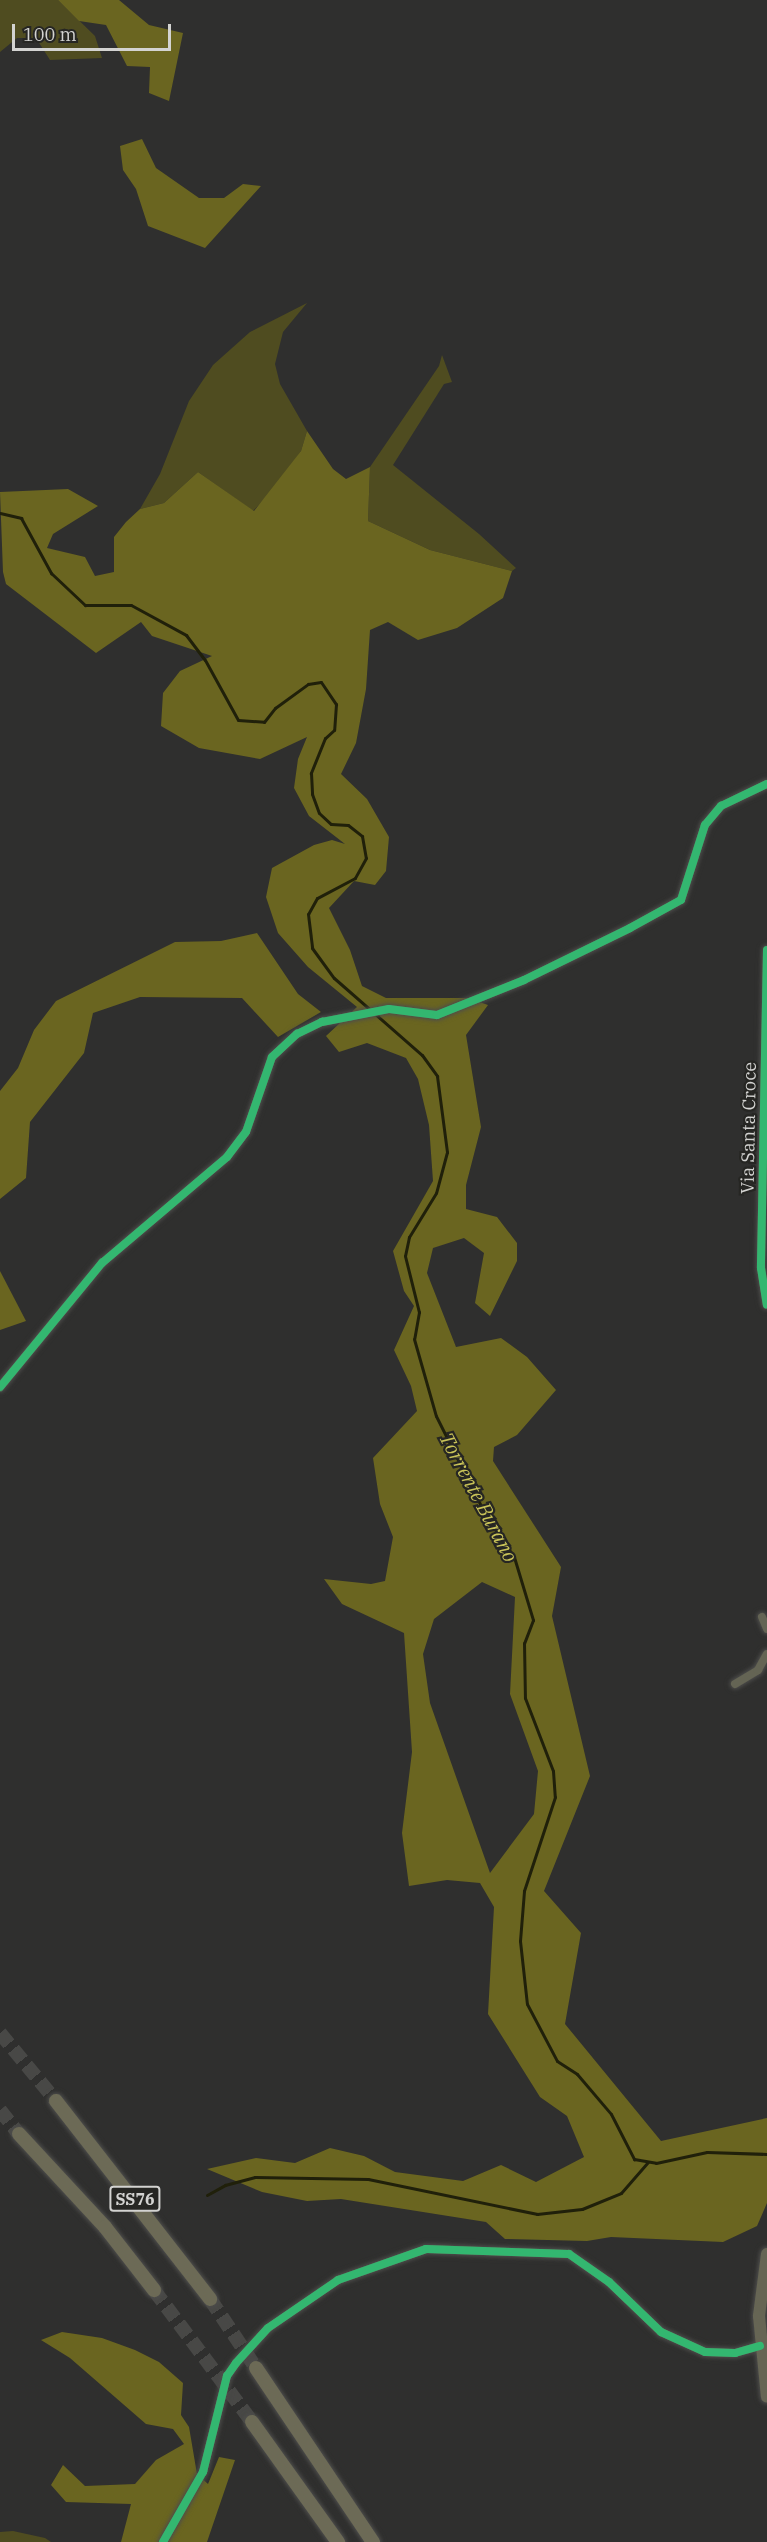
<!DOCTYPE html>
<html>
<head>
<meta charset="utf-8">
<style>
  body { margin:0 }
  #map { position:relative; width:767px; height:2542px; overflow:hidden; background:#2f2f2e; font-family:"IBM Plex Serif",serif }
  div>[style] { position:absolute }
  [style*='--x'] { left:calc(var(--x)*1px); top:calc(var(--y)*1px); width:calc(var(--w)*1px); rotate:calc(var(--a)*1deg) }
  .green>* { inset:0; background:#4f4c20 }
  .forest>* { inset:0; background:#6a6520 }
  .stream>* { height:3px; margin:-1.5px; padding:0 1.5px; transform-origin:1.5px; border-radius:1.5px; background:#20200a }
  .trunk-tunnel>* { height:14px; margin-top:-7px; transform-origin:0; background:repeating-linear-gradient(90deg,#484846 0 14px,transparent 0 21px) }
  .roads { filter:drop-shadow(0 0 2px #4d4d4b) drop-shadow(0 0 2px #4d4d4b) }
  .minor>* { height:8px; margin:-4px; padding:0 4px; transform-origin:4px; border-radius:4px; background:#646454 }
  .secondary>* { height:12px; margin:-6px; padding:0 6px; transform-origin:6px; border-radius:6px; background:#666554 }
  .trunk>* { height:14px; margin:-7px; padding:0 7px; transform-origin:7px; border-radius:7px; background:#6c6a56 }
  .cycleway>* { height:8px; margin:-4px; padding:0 4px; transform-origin:4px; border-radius:4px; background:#33b770 }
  span { translate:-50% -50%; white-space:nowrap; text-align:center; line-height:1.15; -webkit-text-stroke:4.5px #262623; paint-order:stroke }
  .shield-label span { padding:2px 4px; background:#262623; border:2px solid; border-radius:4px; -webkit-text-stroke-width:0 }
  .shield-label { font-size:16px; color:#d3d3d1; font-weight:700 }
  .street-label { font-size:18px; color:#d3d3d1 }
  .water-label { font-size:20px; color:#c9c358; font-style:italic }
  .scale { position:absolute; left:12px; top:24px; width:159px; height:27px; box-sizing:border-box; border:3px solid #d3d3d1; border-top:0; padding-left:8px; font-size:18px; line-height:21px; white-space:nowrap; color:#d3d3d1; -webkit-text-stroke:4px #262623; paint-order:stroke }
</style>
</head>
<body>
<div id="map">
  <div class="green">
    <i style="clip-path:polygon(0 0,58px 0,95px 36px,102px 58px,50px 60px,36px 38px,17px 38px,0 52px)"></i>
    <i style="clip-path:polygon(307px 303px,283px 332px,275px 364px,280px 384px,307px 431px,301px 451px,281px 481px,253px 511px,198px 472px,164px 503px,140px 509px,160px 474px,189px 401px,213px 365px,250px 332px)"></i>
    <i style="clip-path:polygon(442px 355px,452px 382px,444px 384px,393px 465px,479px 534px,516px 568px,512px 571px,430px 550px,368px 521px,370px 467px,439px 366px)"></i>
    <i style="clip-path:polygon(13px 2531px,45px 2538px,51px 2542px,0 2542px,0 2532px)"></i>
  </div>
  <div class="forest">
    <i style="clip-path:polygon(58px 0,119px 0,149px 25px,183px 33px,169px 101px,149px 93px,150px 67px,127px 66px,106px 25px,79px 21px)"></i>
    <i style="clip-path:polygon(142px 139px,156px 168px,199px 198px,224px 198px,243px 184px,261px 186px,205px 248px,148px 226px,136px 189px,123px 170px,120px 146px)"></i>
    <i style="clip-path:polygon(evenodd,307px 431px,333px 469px,346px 479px,370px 467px,368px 521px,430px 550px,512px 571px,503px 598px,457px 628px,418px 640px,388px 622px,370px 630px,366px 689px,356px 743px,341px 774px,367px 799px,389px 837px,386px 871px,375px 885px,354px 881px,329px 908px,350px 950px,362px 986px,386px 998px,468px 998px,488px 1005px,466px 1035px,481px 1127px,466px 1185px,466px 1209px,497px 1217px,517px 1243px,517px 1261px,490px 1316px,475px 1303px,484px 1253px,464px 1238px,433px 1248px,427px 1273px,456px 1347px,501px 1338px,527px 1357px,556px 1390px,517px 1435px,494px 1447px,493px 1461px,561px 1567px,552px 1616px,590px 1776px,544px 1891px,581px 1933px,565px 2024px,661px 2141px,767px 2118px,767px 2203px,757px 2226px,723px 2242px,611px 2237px,587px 2241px,505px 2239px,486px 2222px,341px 2199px,307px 2201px,262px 2192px,207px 2169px,256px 2158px,295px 2163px,330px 2148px,364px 2156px,395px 2172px,463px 2181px,501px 2165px,536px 2182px,584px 2157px,567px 2116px,540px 2097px,488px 2014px,494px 1907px,480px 1883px,447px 1880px,409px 1886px,402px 1833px,412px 1752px,404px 1633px,342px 1604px,324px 1579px,371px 1584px,385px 1581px,393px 1537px,380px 1504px,373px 1458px,417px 1411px,411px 1386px,394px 1350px,414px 1306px,404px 1291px,393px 1251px,433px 1181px,429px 1125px,418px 1079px,406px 1058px,367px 1043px,339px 1052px,326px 1036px,357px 1007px,308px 967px,278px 933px,266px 897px,272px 868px,314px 845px,332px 840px,345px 844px,309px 816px,294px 788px,298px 759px,307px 737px,260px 759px,199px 748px,161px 726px,163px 693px,180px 671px,212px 656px,152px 636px,141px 622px,96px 653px,6px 584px,3px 572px,0 492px,68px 489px,98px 506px,53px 534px,47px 548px,85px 557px,95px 576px,114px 572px,114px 537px,126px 522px,140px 509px,164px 503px,198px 472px,254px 511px,301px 451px,307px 431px,482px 1582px,515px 1597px,510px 1694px,538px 1771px,534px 1814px,490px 1873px,430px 1703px,423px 1654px,434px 1619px,482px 1582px)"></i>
    <i style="clip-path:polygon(257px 933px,298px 994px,321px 1012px,278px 1037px,242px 998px,140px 997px,93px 1013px,84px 1053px,30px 1122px,26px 1178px,0 1199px,0 1091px,18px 1068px,34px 1030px,56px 1001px,175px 942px,221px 941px)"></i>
    <i style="clip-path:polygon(0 1271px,26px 1321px,0 1330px)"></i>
    <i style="clip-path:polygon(62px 2332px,102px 2338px,135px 2350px,159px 2362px,183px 2383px,181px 2415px,189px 2427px,197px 2474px,208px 2484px,219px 2457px,235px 2460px,207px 2542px,121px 2542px,131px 2504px,66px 2502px,51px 2485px,63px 2465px,85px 2486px,135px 2484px,156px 2460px,184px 2444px,173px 2429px,146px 2424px,70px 2358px,41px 2340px)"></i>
  </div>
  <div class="stream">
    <i style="--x:0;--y:513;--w:22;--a:13"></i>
    <i style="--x:21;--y:518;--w:63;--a:61.4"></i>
    <i style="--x:51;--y:573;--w:47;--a:43.3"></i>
    <i style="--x:85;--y:605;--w:46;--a:0"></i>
    <i style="--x:131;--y:605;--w:63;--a:28.6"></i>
    <i style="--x:186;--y:635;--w:31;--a:53"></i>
    <i style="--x:205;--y:660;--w:68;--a:61.2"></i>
    <i style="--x:238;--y:720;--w:26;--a:4"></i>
    <i style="--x:264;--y:722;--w:18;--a:-52"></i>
    <i style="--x:275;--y:708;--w:41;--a:-36"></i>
    <i style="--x:308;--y:684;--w:13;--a:-9"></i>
    <i style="--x:321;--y:682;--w:27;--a:56"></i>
    <i style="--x:336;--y:704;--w:26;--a:94"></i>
    <i style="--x:334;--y:730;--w:12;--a:138"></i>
    <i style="--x:325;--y:738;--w:38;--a:112"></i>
    <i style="--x:311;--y:773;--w:21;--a:87"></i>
    <i style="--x:312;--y:794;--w:20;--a:70"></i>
    <i style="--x:319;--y:813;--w:16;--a:43"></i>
    <i style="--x:331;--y:824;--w:17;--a:3"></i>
    <i style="--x:348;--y:825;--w:18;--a:38"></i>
    <i style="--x:362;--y:836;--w:22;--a:80"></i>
    <i style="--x:366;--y:858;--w:23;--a:119"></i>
    <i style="--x:355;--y:878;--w:43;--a:152.2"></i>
    <i style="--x:317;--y:898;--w:18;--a:119"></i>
    <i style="--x:308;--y:914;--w:34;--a:83"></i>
    <i style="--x:312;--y:948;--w:37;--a:54"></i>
    <i style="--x:334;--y:978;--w:117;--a:41.2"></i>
    <i style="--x:422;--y:1055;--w:26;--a:54"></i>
    <i style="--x:437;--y:1076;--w:77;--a:82.5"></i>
    <i style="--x:447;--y:1152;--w:42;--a:105"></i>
    <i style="--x:436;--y:1193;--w:52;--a:121.5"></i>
    <i style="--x:409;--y:1237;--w:19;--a:102"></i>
    <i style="--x:405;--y:1256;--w:58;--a:76"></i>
    <i style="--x:419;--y:1312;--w:27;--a:100"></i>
    <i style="--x:414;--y:1339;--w:80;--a:74.1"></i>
    <i style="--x:436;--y:1416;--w:110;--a:63.4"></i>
    <i style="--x:485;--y:1514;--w:52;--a:56"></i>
    <i style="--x:514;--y:1557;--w:66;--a:73.2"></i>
    <i style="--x:533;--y:1620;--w:25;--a:111"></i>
    <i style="--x:524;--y:1643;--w:55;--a:89"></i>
    <i style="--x:525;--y:1698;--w:78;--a:69"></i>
    <i style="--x:553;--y:1771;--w:26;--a:86"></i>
    <i style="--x:555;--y:1797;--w:99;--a:108.3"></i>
    <i style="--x:524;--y:1891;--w:50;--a:94.6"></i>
    <i style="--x:520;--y:1941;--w:63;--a:83.7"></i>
    <i style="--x:527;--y:2004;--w:64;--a:62.2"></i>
    <i style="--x:557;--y:2061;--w:24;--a:33"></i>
    <i style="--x:577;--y:2074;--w:52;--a:49.6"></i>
    <i style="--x:611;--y:2114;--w:51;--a:62.9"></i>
    <i style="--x:634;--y:2159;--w:22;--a:10"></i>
    <i style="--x:656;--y:2163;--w:52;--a:-12.2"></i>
    <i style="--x:707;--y:2152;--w:60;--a:1.9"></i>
    <i style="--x:207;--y:2195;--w:21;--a:-29"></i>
    <i style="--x:225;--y:2185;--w:31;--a:-15"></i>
    <i style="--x:255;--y:2177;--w:113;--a:1"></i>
    <i style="--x:368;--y:2179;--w:173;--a:11.7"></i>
    <i style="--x:537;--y:2214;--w:45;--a:-6.3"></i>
    <i style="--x:582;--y:2209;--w:42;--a:-22.3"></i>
    <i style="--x:621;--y:2193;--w:41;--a:-48.9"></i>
  </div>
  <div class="trunk-tunnel">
    <i style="--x:0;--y:2033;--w:88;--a:50.5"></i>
    <i style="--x:0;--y:2110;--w:31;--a:52"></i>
    <i style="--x:154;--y:2290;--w:164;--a:53.4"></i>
    <i style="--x:210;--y:2299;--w:83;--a:56.3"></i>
  </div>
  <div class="roads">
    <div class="minor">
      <i style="--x:767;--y:950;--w:318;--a:91.1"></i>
      <i style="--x:761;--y:1268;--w:37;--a:81"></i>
      <i style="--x:0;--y:1387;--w:161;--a:-50.6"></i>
      <i style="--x:102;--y:1263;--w:164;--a:-40.3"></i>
      <i style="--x:227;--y:1157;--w:31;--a:-53"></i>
      <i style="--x:246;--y:1132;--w:79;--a:-70.9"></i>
      <i style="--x:272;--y:1057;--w:34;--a:-43"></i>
      <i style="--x:297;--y:1034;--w:28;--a:-26"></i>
      <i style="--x:322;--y:1022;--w:68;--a:-11"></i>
      <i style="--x:389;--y:1009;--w:48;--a:7.1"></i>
      <i style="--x:437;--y:1015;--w:94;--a:-21.9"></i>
      <i style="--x:524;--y:980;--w:118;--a:-26.1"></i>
      <i style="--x:630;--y:928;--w:58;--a:-28.8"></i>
      <i style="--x:681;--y:900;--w:79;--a:-72.3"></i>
      <i style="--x:705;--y:825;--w:25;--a:-50"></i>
      <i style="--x:721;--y:806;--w:51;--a:-25.6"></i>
      <i style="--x:762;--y:1617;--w:13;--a:67"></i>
      <i style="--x:735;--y:1684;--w:27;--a:-31"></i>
      <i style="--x:758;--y:1670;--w:18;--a:-61"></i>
      <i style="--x:163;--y:2542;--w:81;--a:-60.3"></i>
      <i style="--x:203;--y:2472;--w:99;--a:-76"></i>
      <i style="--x:227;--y:2376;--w:16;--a:-55"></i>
      <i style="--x:236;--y:2363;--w:47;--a:-47.6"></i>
      <i style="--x:268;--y:2328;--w:85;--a:-34.4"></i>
      <i style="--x:338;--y:2280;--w:93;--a:-19.4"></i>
      <i style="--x:426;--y:2249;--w:143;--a:2"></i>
      <i style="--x:569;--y:2254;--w:49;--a:35"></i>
      <i style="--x:609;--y:2282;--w:72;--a:43.9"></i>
      <i style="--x:661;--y:2332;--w:48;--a:24.4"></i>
      <i style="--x:705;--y:2352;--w:30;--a:2"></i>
      <i style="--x:735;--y:2353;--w:26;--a:-16"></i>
    </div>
    <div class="secondary">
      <i style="--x:767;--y:2254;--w:63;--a:97.4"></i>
      <i style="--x:759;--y:2316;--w:81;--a:84.4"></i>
    </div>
    <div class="trunk">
      <i style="--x:56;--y:2101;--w:251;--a:52.1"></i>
      <i style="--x:19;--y:2134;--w:127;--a:47.2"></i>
      <i style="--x:105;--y:2227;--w:80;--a:52.1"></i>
      <i style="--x:256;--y:2368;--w:210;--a:56.1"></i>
      <i style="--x:252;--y:2422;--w:148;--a:54.4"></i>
    </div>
  </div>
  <div class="cycleway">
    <i style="--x:767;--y:950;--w:318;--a:91.1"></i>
    <i style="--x:761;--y:1268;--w:37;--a:81"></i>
    <i style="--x:0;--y:1387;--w:161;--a:-50.6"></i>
    <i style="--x:102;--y:1263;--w:164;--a:-40.3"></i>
    <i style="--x:227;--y:1157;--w:31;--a:-53"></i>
    <i style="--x:246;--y:1132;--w:79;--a:-70.9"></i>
    <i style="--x:272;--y:1057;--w:34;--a:-43"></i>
    <i style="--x:297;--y:1034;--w:28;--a:-26"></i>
    <i style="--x:322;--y:1022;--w:68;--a:-11"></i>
    <i style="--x:389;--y:1009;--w:48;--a:7.1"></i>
    <i style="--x:437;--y:1015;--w:94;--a:-21.9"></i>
    <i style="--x:524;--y:980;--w:118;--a:-26.1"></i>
    <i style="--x:630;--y:928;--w:58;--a:-28.8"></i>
    <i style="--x:681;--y:900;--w:79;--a:-72.3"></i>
    <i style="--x:705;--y:825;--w:25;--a:-50"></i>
    <i style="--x:721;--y:806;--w:51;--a:-25.6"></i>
    <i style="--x:163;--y:2542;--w:81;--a:-60.3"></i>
    <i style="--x:203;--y:2472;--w:99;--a:-76"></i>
    <i style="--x:227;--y:2376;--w:16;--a:-55"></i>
    <i style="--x:236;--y:2363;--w:47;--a:-47.6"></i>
    <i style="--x:268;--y:2328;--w:85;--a:-34.4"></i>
    <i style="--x:338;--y:2280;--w:93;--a:-19.4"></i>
    <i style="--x:426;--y:2249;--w:143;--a:2"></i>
    <i style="--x:569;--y:2254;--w:49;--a:35"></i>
    <i style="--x:609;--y:2282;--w:72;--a:43.9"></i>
    <i style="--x:661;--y:2332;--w:48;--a:24.4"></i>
    <i style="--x:705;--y:2352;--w:30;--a:2"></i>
    <i style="--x:735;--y:2353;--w:26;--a:-16"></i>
  </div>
  <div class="shield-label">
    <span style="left:135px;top:2199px">SS76</span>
  </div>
  <div class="street-label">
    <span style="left:749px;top:1128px;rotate:-89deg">Via Santa Croce</span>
  </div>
  <div class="water-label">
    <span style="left:479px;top:1497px;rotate:62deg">Torrente Burano</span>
  </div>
  <div class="scale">100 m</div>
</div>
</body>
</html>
